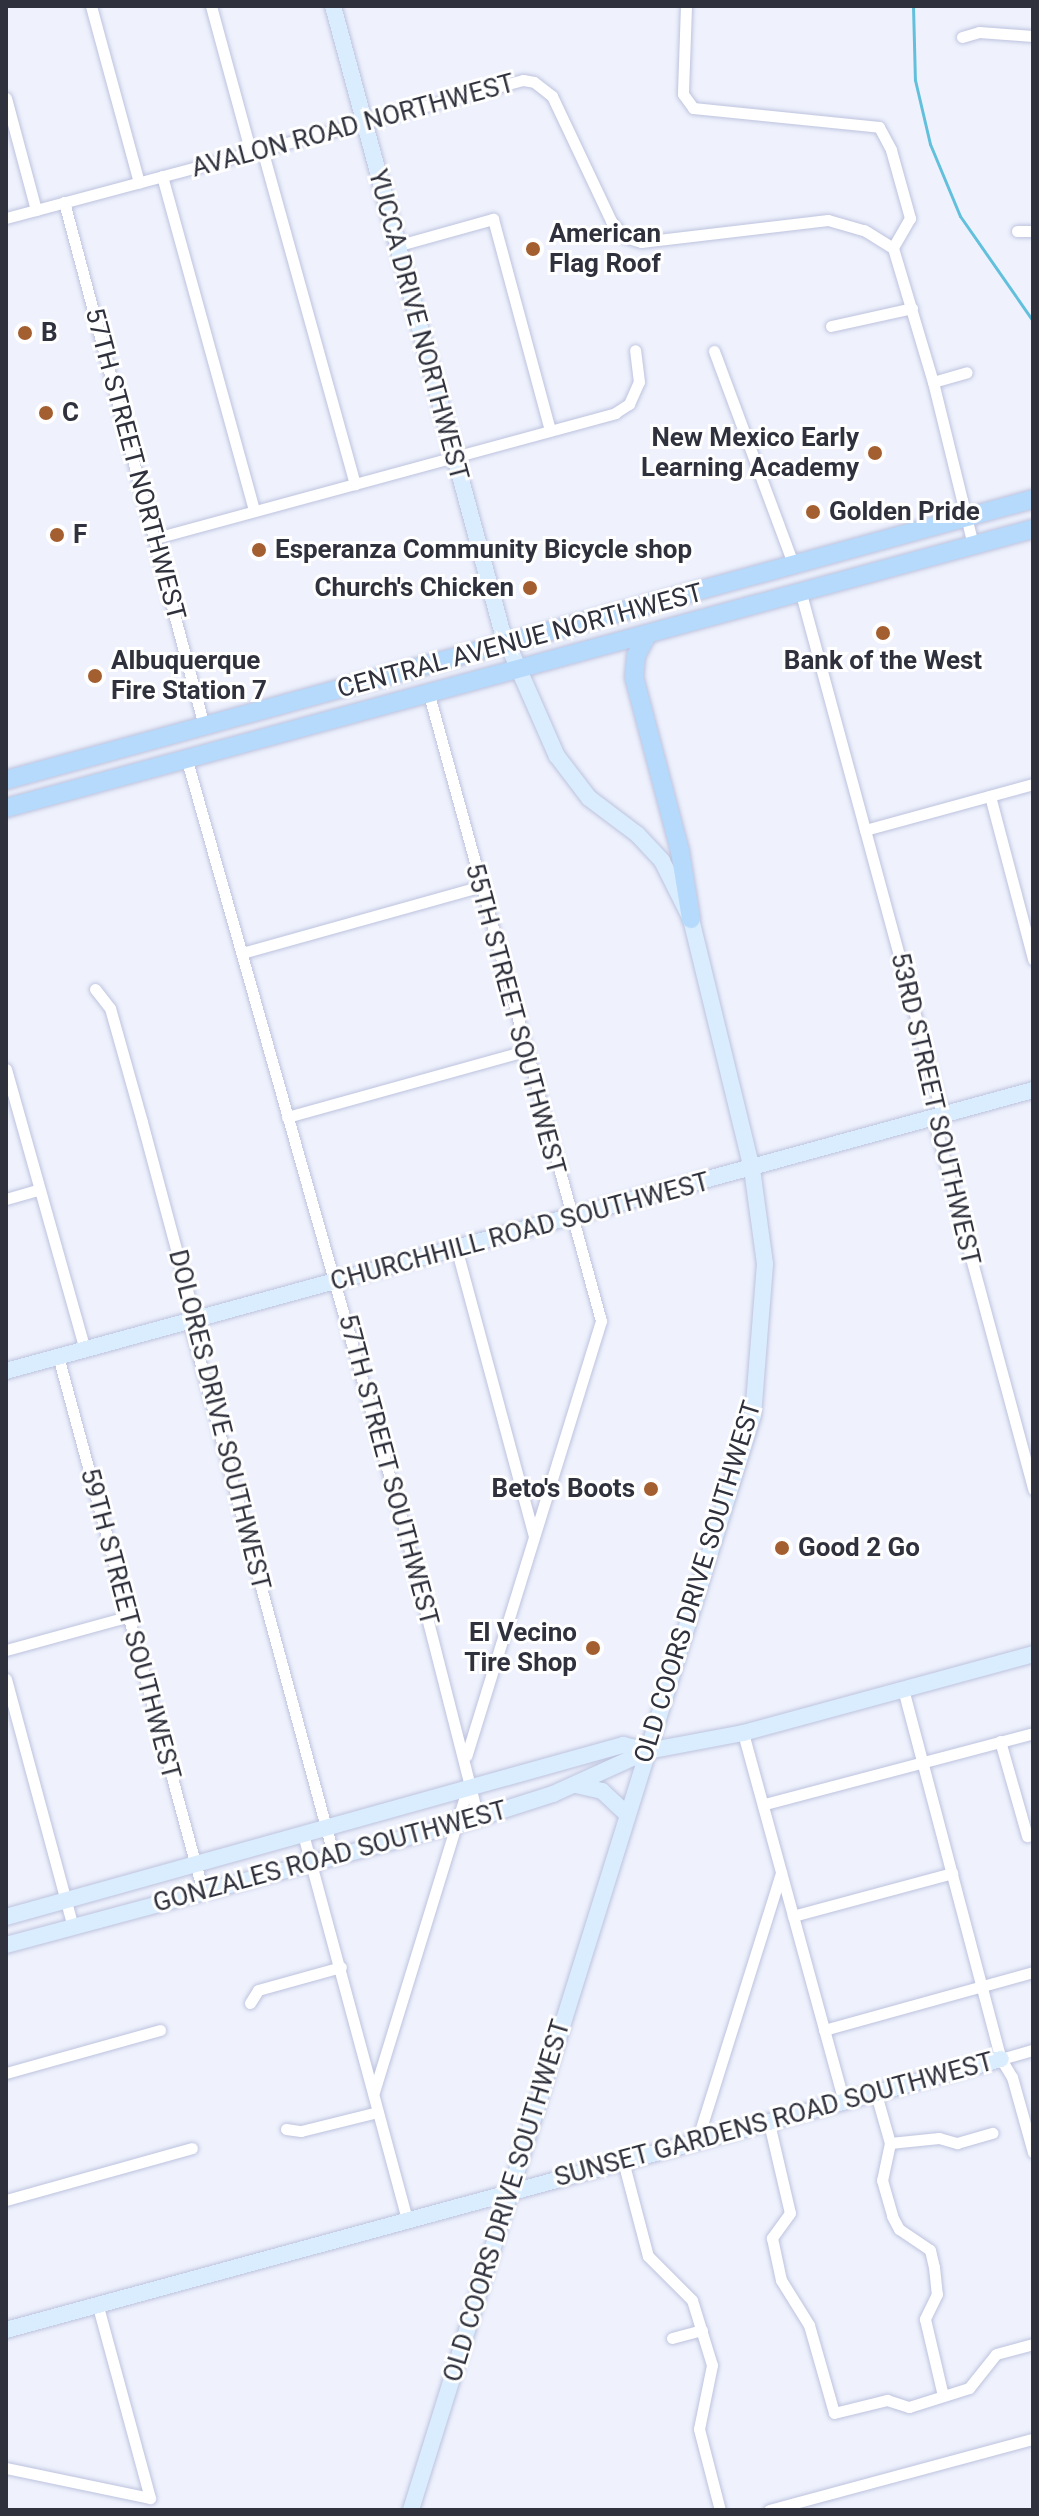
<!DOCTYPE html>
<html>
<head>
<meta charset="utf-8">
<style>
  body { margin:0 }
  #map { position:relative; width:1039px; height:2516px; overflow:hidden; background:#eff2fd; font-family:Roboto,sans-serif }
  div>[style] { position:absolute }
  [style*='--x'] { left:calc(var(--x)*1px); top:calc(var(--y)*1px); width:calc(var(--w)*1px); rotate:calc(var(--a)*1deg) }
  .stream>* { height:3px; margin:-1.5px; padding:0 1.5px; transform-origin:1.5px; border-radius:1.5px; background:#62c0dc }
  .roads { filter:drop-shadow(0 0 2px #bdc3de) drop-shadow(0 0 2px #bdc3de) }
  .street>* { height:11px; margin:-5.5px; padding:0 5.5px; transform-origin:5.5px; border-radius:5.5px; background:#fff }
  .secondary>* { height:16px; margin:-8px; padding:0 8px; transform-origin:8px; border-radius:8px; background:#daedfe }
  .primary>* { height:18px; margin:-9px; padding:0 9px; transform-origin:9px; border-radius:9px; background:#b6dafc }
  .dots>* { width:22px; height:22px; translate:-50% -50%; box-sizing:border-box; border:4px solid #fff; border-radius:50% }
  span { translate:-50% -50%; white-space:nowrap; text-align:center; line-height:1.15; -webkit-text-stroke:6px #fff; paint-order:stroke }
  .street-label { font-size:26px; color:#2f313c }
  .poi-label { font-size:26px; color:#2f313c; font-weight:700 }
  .left { translate:0 -50%; text-align:left }
  .right { translate:-100% -50%; text-align:right }
  .frame { position:absolute; inset:0; border:8px solid #2f313c; pointer-events:none }
</style>
</head>
<body>
<div id="map">
  <div class="stream">
    <i style="--x:913;--y:6;--w:74;--a:88.5"></i>
    <i style="--x:915;--y:80;--w:66;--a:76.8"></i>
    <i style="--x:930;--y:144;--w:78;--a:67.4"></i>
    <i style="--x:960;--y:216;--w:128;--a:55.2"></i>
  </div>
  <div class="roads">
    <div class="street">
      <i style="--x:91;--y:6;--w:183;--a:74.8"></i>
      <i style="--x:211;--y:6;--w:152;--a:74.8"></i>
      <i style="--x:686;--y:6;--w:88;--a:92"></i>
      <i style="--x:683;--y:94;--w:17;--a:54"></i>
      <i style="--x:693;--y:108;--w:187;--a:5.8"></i>
      <i style="--x:879;--y:127;--w:26;--a:62"></i>
      <i style="--x:891;--y:150;--w:71;--a:74.4"></i>
      <i style="--x:910;--y:218;--w:34;--a:120"></i>
      <i style="--x:962;--y:37;--w:18;--a:-16"></i>
      <i style="--x:979;--y:32;--w:54;--a:4.2"></i>
      <i style="--x:6;--y:98;--w:116;--a:75"></i>
      <i style="--x:262;--y:149;--w:348;--a:74.5"></i>
      <i style="--x:162;--y:176;--w:347;--a:74.6"></i>
      <i style="--x:64;--y:202;--w:542;--a:75.04"></i>
      <i style="--x:6;--y:218;--w:535;--a:-14.95"></i>
      <i style="--x:523;--y:80;--w:11;--a:10"></i>
      <i style="--x:534;--y:82;--w:23;--a:38"></i>
      <i style="--x:552;--y:96;--w:138;--a:64.7"></i>
      <i style="--x:611;--y:221;--w:21;--a:49"></i>
      <i style="--x:625;--y:237;--w:17;--a:17"></i>
      <i style="--x:641;--y:242;--w:188;--a:-6.7"></i>
      <i style="--x:828;--y:220;--w:37;--a:16"></i>
      <i style="--x:864;--y:230;--w:34;--a:32"></i>
      <i style="--x:1017;--y:231;--w:16;--a:0"></i>
      <i style="--x:396;--y:246;--w:101;--a:-15.6"></i>
      <i style="--x:493;--y:219;--w:219;--a:74.9"></i>
      <i style="--x:893;--y:248;--w:140;--a:73.4"></i>
      <i style="--x:933;--y:382;--w:168;--a:76.2"></i>
      <i style="--x:831;--y:326;--w:83;--a:-12.5"></i>
      <i style="--x:714;--y:351;--w:229;--a:69.6"></i>
      <i style="--x:933;--y:382;--w:35;--a:-16"></i>
      <i style="--x:156;--y:538;--w:476;--a:-15.2"></i>
      <i style="--x:615;--y:413;--w:17;--a:-33"></i>
      <i style="--x:629;--y:404;--w:24;--a:-66"></i>
      <i style="--x:639;--y:382;--w:32;--a:-97"></i>
      <i style="--x:800;--y:590;--w:543;--a:74.84"></i>
      <i style="--x:942;--y:1114;--w:19;--a:106"></i>
      <i style="--x:937;--y:1132;--w:370;--a:74.9"></i>
      <i style="--x:428;--y:691;--w:653;--a:74.64"></i>
      <i style="--x:601;--y:1321;--w:455;--a:107.2"></i>
      <i style="--x:186;--y:757;--w:809;--a:74.21"></i>
      <i style="--x:406;--y:1535;--w:291;--a:75.7"></i>
      <i style="--x:990;--y:796;--w:169;--a:75.2"></i>
      <i style="--x:865;--y:830;--w:174;--a:-15.3"></i>
      <i style="--x:242;--y:953;--w:246;--a:-15.6"></i>
      <i style="--x:95;--y:989;--w:24;--a:52"></i>
      <i style="--x:110;--y:1008;--w:118;--a:74.3"></i>
      <i style="--x:142;--y:1122;--w:194;--a:75"></i>
      <i style="--x:192;--y:1309;--w:12;--a:104"></i>
      <i style="--x:189;--y:1321;--w:555;--a:74.86"></i>
      <i style="--x:6;--y:1069;--w:292;--a:74.3"></i>
      <i style="--x:287;--y:1117;--w:247;--a:-15.5"></i>
      <i style="--x:6;--y:1199;--w:33;--a:-16"></i>
      <i style="--x:457;--y:1251;--w:295;--a:74.9"></i>
      <i style="--x:58;--y:1356;--w:555;--a:74.86"></i>
      <i style="--x:6;--y:1650;--w:125;--a:-15.3"></i>
      <i style="--x:6;--y:1679;--w:257;--a:74.9"></i>
      <i style="--x:903;--y:1689;--w:383;--a:75.2"></i>
      <i style="--x:1001;--y:2059;--w:21;--a:59"></i>
      <i style="--x:1012;--y:2077;--w:78;--a:74.4"></i>
      <i style="--x:743;--y:1733;--w:384;--a:74.7"></i>
      <i style="--x:1000;--y:1741;--w:99;--a:74.1"></i>
      <i style="--x:765;--y:1804;--w:277;--a:-14.8"></i>
      <i style="--x:303;--y:1834;--w:400;--a:74.9"></i>
      <i style="--x:793;--y:1916;--w:165;--a:-15.1"></i>
      <i style="--x:250;--y:2003;--w:15;--a:-58"></i>
      <i style="--x:258;--y:1990;--w:86;--a:-15.5"></i>
      <i style="--x:824;--y:2030;--w:217;--a:-15.5"></i>
      <i style="--x:1001;--y:2059;--w:33;--a:-16"></i>
      <i style="--x:6;--y:2073;--w:160;--a:-15.6"></i>
      <i style="--x:374;--y:2092;--w:316;--a:-72.9"></i>
      <i style="--x:876;--y:2094;--w:51;--a:74.1"></i>
      <i style="--x:890;--y:2143;--w:38;--a:102"></i>
      <i style="--x:882;--y:2180;--w:37;--a:74"></i>
      <i style="--x:892;--y:2216;--w:15;--a:62"></i>
      <i style="--x:899;--y:2229;--w:37;--a:34"></i>
      <i style="--x:930;--y:2250;--w:17;--a:77"></i>
      <i style="--x:934;--y:2267;--w:27;--a:84"></i>
      <i style="--x:937;--y:2294;--w:28;--a:116"></i>
      <i style="--x:925;--y:2319;--w:79;--a:76.8"></i>
      <i style="--x:769;--y:2123;--w:92;--a:76.9"></i>
      <i style="--x:790;--y:2213;--w:31;--a:126"></i>
      <i style="--x:772;--y:2238;--w:43;--a:77.9"></i>
      <i style="--x:781;--y:2280;--w:53;--a:58.1"></i>
      <i style="--x:809;--y:2325;--w:91;--a:74.1"></i>
      <i style="--x:834;--y:2413;--w:55;--a:-13.8"></i>
      <i style="--x:887;--y:2400;--w:23;--a:18"></i>
      <i style="--x:909;--y:2407;--w:63;--a:-17.6"></i>
      <i style="--x:969;--y:2388;--w:43;--a:-51.5"></i>
      <i style="--x:996;--y:2354;--w:38;--a:-15"></i>
      <i style="--x:286;--y:2129;--w:15;--a:8"></i>
      <i style="--x:301;--y:2131;--w:79;--a:-13.9"></i>
      <i style="--x:697;--y:2141;--w:281;--a:-72.6"></i>
      <i style="--x:890;--y:2143;--w:49;--a:-5.8"></i>
      <i style="--x:939;--y:2138;--w:19;--a:16"></i>
      <i style="--x:957;--y:2143;--w:37;--a:-16"></i>
      <i style="--x:623;--y:2161;--w:98;--a:75.3"></i>
      <i style="--x:648;--y:2256;--w:62;--a:45"></i>
      <i style="--x:692;--y:2300;--w:68;--a:72.9"></i>
      <i style="--x:712;--y:2365;--w:65;--a:101.5"></i>
      <i style="--x:699;--y:2429;--w:84;--a:75.5"></i>
      <i style="--x:6;--y:2200;--w:193;--a:-15.6"></i>
      <i style="--x:672;--y:2338;--w:31;--a:-15"></i>
      <i style="--x:6;--y:2468;--w:147;--a:11.8"></i>
      <i style="--x:150;--y:2498;--w:199;--a:-105.2"></i>
      <i style="--x:769;--y:2510;--w:273;--a:-15.1"></i>
    </div>
    <div class="secondary">
      <i style="--x:333;--y:6;--w:647;--a:74.87"></i>
      <i style="--x:502;--y:631;--w:137;--a:66.3"></i>
      <i style="--x:557;--y:756;--w:53;--a:52.7"></i>
      <i style="--x:589;--y:798;--w:60;--a:36.9"></i>
      <i style="--x:637;--y:834;--w:37;--a:47"></i>
      <i style="--x:662;--y:861;--w:65;--a:63.4"></i>
      <i style="--x:691;--y:919;--w:257;--a:76.3"></i>
      <i style="--x:752;--y:1169;--w:96;--a:82.2"></i>
      <i style="--x:765;--y:1264;--w:151;--a:94.5"></i>
      <i style="--x:753;--y:1415;--w:1147;--a:107.35"></i>
      <i style="--x:6;--y:1371;--w:1065;--a:-15.3"></i>
      <i style="--x:576;--y:1785;--w:27;--a:13"></i>
      <i style="--x:602;--y:1791;--w:34;--a:43"></i>
      <i style="--x:6;--y:1917;--w:641;--a:-15.58"></i>
      <i style="--x:623;--y:1745;--w:26;--a:13"></i>
      <i style="--x:6;--y:1945;--w:469;--a:-15"></i>
      <i style="--x:459;--y:1824;--w:99;--a:-17.7"></i>
      <i style="--x:553;--y:1794;--w:104;--a:-24.4"></i>
      <i style="--x:648;--y:1751;--w:97;--a:-10.7"></i>
      <i style="--x:743;--y:1733;--w:301;--a:-15.2"></i>
      <i style="--x:6;--y:2330;--w:1031;--a:-15.24"></i>
    </div>
    <div class="primary">
      <i style="--x:647;--y:635;--w:24;--a:118"></i>
      <i style="--x:636;--y:656;--w:21;--a:95"></i>
      <i style="--x:634;--y:677;--w:180;--a:75.2"></i>
      <i style="--x:680;--y:851;--w:69;--a:80.8"></i>
      <i style="--x:6;--y:780;--w:1065;--a:-15.3"></i>
      <i style="--x:6;--y:808;--w:1064;--a:-15.2"></i>
    </div>
  </div>
  <div class="dots">
    <i style="left:533px;top:249px;background:#a45f31"></i>
    <i style="left:25px;top:333px;background:#a45f31"></i>
    <i style="left:46px;top:413px;background:#a45f31"></i>
    <i style="left:875px;top:453px;background:#a45f31"></i>
    <i style="left:813px;top:512px;background:#a45f31"></i>
    <i style="left:57px;top:535px;background:#a45f31"></i>
    <i style="left:259px;top:550px;background:#a45f31"></i>
    <i style="left:530px;top:588px;background:#a45f31"></i>
    <i style="left:883px;top:633px;background:#a45f31"></i>
    <i style="left:95px;top:676px;background:#a45f31"></i>
    <i style="left:651px;top:1489px;background:#a45f31"></i>
    <i style="left:782px;top:1548px;background:#a45f31"></i>
    <i style="left:593px;top:1648px;background:#a45f31"></i>
  </div>
  <div class="street-label">
    <span style="left:353px;top:126px;rotate:-15deg">AVALON ROAD NORTHWEST</span>
    <span style="left:418px;top:325px;rotate:75deg">YUCCA DRIVE NORTHWEST</span>
    <span style="left:135px;top:464px;rotate:75deg">57TH STREET NORTHWEST</span>
    <span style="left:520px;top:641px;rotate:-15deg">CENTRAL AVENUE NORTHWEST</span>
    <span style="left:515px;top:1019px;rotate:75deg">55TH STREET SOUTHWEST</span>
    <span style="left:935px;top:1109px;rotate:77deg">53RD STREET SOUTHWEST</span>
    <span style="left:520px;top:1232px;rotate:-15deg">CHURCHHILL ROAD SOUTHWEST</span>
    <span style="left:219px;top:1420px;rotate:76deg">DOLORES DRIVE SOUTHWEST</span>
    <span style="left:388px;top:1470px;rotate:75deg">57TH STREET SOUTHWEST</span>
    <span style="left:698px;top:1582px;rotate:-73deg">OLD COORS DRIVE SOUTHWEST</span>
    <span style="left:130px;top:1624px;rotate:75deg">59TH STREET SOUTHWEST</span>
    <span style="left:330px;top:1857px;rotate:-15deg">GONZALES ROAD SOUTHWEST</span>
    <span style="left:774px;top:2120px;rotate:-15deg">SUNSET GARDENS ROAD SOUTHWEST</span>
    <span style="left:507px;top:2201px;rotate:-73deg">OLD COORS DRIVE SOUTHWEST</span>
  </div>
  <div class="poi-label">
    <span class="left" style="left:549px;top:249px">American<br>Flag Roof</span>
    <span class="left" style="left:41px;top:333px">B</span>
    <span class="left" style="left:62px;top:413px">C</span>
    <span class="right" style="left:859px;top:453px">New Mexico Early<br>Learning Academy</span>
    <span class="left" style="left:829px;top:512px">Golden Pride</span>
    <span class="left" style="left:73px;top:535px">F</span>
    <span class="left" style="left:275px;top:550px">Esperanza Community Bicycle shop</span>
    <span class="right" style="left:514px;top:588px">Church's Chicken</span>
    <span class="left" style="left:111px;top:676px">Albuquerque<br>Fire Station 7</span>
    <span style="left:883px;top:661px">Bank of the West</span>
    <span class="right" style="left:635px;top:1489px">Beto's Boots</span>
    <span class="left" style="left:798px;top:1548px">Good 2 Go</span>
    <span class="right" style="left:577px;top:1648px">El Vecino<br>Tire Shop</span>
  </div>
  <div class="frame"></div>
</div>
</body>
</html>
